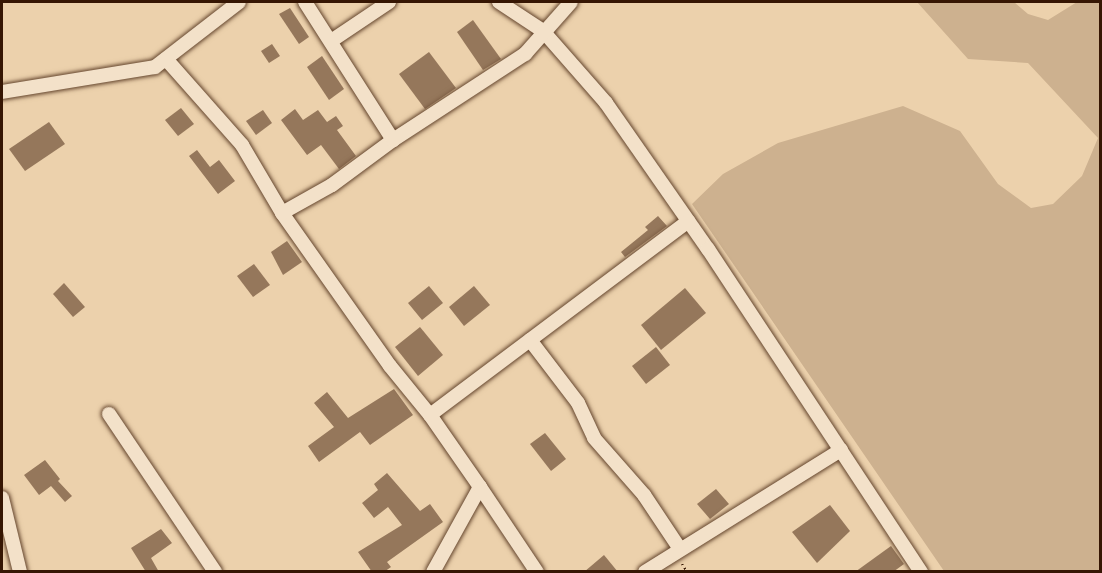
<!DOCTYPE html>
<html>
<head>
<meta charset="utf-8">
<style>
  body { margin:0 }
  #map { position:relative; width:1102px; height:573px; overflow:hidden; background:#ecd1ac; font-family:"Sorts Mill Goudy",serif }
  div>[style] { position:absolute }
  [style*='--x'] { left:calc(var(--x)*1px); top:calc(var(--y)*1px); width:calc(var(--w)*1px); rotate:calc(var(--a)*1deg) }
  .green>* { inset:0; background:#cdb18f }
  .building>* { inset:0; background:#95775b }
  .path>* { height:2px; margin-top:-1px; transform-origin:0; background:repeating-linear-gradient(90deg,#361603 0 1.5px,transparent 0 4.5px) }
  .roads { filter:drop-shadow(0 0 2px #64452d) drop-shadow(0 0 2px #64452d) }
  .minor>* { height:14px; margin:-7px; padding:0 7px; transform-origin:7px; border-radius:7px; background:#f3e1c9 }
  span { translate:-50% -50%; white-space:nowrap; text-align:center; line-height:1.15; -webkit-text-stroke:5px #f3e1c9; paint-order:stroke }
  .frame { position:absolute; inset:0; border:3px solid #361603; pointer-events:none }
</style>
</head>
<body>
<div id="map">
  <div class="green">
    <i style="clip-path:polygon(917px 2px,1014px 2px,1028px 14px,1048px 20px,1077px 2px,1100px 2px,1100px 571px,944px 571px,692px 204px,723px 174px,778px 143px,903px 106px,960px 131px,998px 184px,1031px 208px,1053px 204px,1082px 176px,1098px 138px,1028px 63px,968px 59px)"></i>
  </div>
  <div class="building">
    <i style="clip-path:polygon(290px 8px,309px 37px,299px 44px,279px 14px)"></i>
    <i style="clip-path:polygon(473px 20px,501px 59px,483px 70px,457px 32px)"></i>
    <i style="clip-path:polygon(272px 44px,280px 56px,269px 63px,261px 51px)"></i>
    <i style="clip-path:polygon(429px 52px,456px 88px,425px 109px,399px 74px)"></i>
    <i style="clip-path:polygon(322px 56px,344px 89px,329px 100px,307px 67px)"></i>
    <i style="clip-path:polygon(181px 108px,194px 124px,178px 136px,165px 120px)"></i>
    <i style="clip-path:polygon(295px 109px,303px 120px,318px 110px,327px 122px,336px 116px,343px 126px,337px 130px,356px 156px,339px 169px,321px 145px,307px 155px,281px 120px)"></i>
    <i style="clip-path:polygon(263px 110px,272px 123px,256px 135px,246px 121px)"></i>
    <i style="clip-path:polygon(49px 122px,65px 144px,25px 171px,9px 149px)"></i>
    <i style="clip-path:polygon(197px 150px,210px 167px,219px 160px,235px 181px,218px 194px,189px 156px)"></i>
    <i style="clip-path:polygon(658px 216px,667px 226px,625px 257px,621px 252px,648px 230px,645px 227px)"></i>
    <i style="clip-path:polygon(287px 241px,302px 262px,283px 275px,271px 252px)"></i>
    <i style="clip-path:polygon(254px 264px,270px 285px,253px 297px,237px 276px)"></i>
    <i style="clip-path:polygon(64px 283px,85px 307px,73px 317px,53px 294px)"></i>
    <i style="clip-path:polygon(429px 286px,443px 303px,422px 320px,408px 303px)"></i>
    <i style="clip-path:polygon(474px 286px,490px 305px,464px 326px,449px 307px)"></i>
    <i style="clip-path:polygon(685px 288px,706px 313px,661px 350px,641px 325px)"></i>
    <i style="clip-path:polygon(420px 327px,443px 355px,418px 376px,395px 347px)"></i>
    <i style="clip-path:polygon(656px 347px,670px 365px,646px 384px,632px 366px)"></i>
    <i style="clip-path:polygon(394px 389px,413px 415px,370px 445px,360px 432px,319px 462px,308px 446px,334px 427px,314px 403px,327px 392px,348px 418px)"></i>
    <i style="clip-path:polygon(545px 433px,566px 459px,551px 471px,530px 444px)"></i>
    <i style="clip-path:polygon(45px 460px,60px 479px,58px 481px,72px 496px,65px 502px,51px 486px,39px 495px,24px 475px)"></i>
    <i style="clip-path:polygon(387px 473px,420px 511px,430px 504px,443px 522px,387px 562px,391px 567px,384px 572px,372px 572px,358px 552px,402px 525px,388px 507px,374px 518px,362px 503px,378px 490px,374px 484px)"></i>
    <i style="clip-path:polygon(716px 489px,729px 504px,710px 519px,697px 504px)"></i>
    <i style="clip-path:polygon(830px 505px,850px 531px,817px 563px,792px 532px)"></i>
    <i style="clip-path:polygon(161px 529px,172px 543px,151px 558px,159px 572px,146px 572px,131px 548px)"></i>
    <i style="clip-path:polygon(891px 546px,904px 564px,893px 572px,855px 572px)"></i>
    <i style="clip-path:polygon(604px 555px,618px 572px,584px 572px)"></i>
  </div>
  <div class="path">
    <i style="--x:682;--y:564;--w:9;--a:58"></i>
  </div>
  <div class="roads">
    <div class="minor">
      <i style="--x:305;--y:2;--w:164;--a:57.5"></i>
      <i style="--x:499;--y:2;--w:53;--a:33.4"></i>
      <i style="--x:543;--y:31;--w:96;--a:48.8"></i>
      <i style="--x:606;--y:103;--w:178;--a:55.1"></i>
      <i style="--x:708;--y:249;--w:387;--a:56.6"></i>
      <i style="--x:331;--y:41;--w:70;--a:-33.9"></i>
      <i style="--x:166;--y:59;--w:115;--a:48.5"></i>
      <i style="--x:242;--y:145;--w:79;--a:59.5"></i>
      <i style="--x:282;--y:213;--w:187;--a:54.8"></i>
      <i style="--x:390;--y:366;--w:63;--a:50.8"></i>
      <i style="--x:430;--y:415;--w:88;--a:55.2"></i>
      <i style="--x:480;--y:487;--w:97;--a:118.9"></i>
      <i style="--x:2;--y:92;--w:155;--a:-9.3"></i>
      <i style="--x:155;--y:67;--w:106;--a:-37.7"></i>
      <i style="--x:282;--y:213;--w:57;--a:-29.2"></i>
      <i style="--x:332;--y:185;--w:76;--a:-36.4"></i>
      <i style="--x:393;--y:140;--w:158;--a:-33.1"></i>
      <i style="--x:525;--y:54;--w:69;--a:-48.5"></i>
      <i style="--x:530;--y:340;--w:79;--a:52.7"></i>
      <i style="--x:578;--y:403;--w:38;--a:65"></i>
      <i style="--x:594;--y:438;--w:76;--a:48.7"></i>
      <i style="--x:644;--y:495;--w:65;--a:56.3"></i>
      <i style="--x:109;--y:414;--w:190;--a:56.1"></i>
      <i style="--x:430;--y:415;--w:323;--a:-36.9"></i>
      <i style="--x:480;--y:487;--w:102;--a:56.2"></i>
      <i style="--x:2;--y:498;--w:76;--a:76.3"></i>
      <i style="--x:645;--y:572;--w:231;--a:-31.9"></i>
    </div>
  </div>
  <div class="frame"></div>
</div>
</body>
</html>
